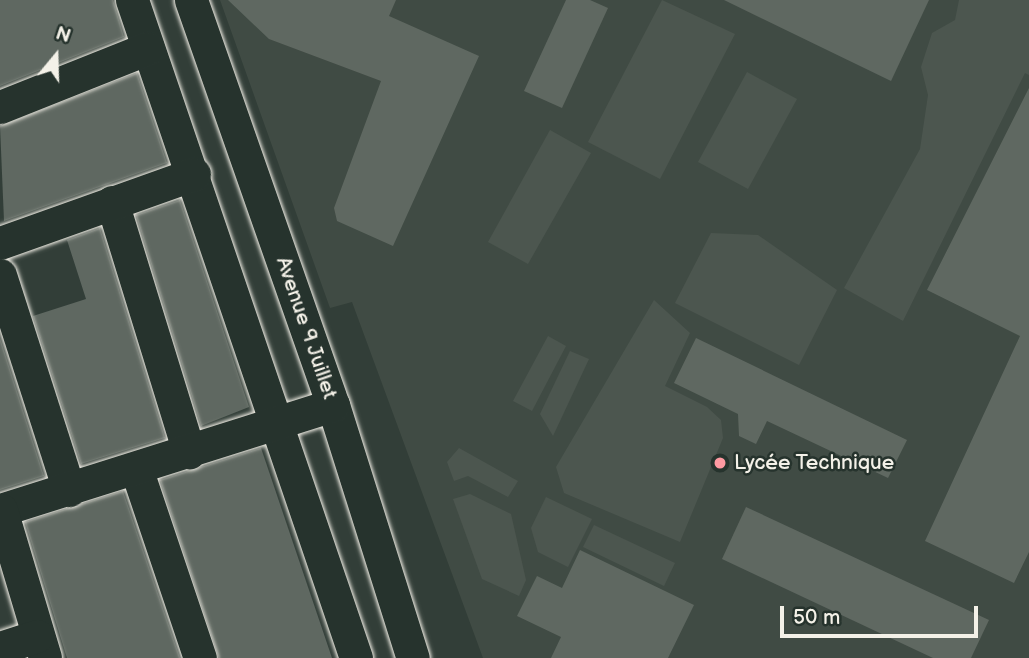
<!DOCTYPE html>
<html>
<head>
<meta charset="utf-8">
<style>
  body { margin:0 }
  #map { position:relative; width:1029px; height:658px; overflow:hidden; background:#323e38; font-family:"Balsamiq Sans",sans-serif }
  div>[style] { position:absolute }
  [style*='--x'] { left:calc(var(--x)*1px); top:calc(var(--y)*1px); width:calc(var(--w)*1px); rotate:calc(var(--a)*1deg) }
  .built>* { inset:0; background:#404b44 }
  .green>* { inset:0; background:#4c564f }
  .building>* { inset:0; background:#5f6861 }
  .roads { filter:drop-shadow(0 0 2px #f4f1e8) drop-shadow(0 0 2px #f4f1e8) }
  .minor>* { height:33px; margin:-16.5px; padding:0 16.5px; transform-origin:16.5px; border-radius:16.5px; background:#26332d }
  .dots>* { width:19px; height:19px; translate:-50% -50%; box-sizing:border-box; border:4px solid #26332d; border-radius:50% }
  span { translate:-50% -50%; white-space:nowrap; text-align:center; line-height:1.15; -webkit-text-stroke:5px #26332d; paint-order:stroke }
  .street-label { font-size:21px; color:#f4f1e8 }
  .poi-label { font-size:21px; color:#f4f1e8 }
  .left { translate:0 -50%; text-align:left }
  .north { position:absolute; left:21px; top:21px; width:70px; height:70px; -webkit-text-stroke:5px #26332d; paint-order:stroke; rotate:19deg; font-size:19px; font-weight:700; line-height:28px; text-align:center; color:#f4f1e8 }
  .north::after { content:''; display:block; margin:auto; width:24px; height:32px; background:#f4f1e8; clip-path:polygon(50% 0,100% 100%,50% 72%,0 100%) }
  .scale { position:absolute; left:780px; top:606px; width:198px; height:32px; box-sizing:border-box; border:4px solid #f4f1e8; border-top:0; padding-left:9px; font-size:21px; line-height:24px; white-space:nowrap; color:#f4f1e8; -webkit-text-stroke:5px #26332d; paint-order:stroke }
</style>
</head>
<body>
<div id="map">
  <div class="built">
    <i style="clip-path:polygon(220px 0,1029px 0,1029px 658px,483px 658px,352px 302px,330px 308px)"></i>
  </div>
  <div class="green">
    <i style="clip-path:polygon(662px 0,735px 34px,660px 179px,588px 142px)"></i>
    <i style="clip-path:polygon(959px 0,1029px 0,1029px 75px,1025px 73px,903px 321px,844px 288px,920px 149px,928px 95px,921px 67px,932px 33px,955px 20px)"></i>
    <i style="clip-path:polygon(747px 72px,797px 99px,748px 189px,698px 162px)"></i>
    <i style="clip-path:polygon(550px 130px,591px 153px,528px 264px,488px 242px)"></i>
    <i style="clip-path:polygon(711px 233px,758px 235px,837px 290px,799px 365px,675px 303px)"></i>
    <i style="clip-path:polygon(654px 300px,690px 333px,665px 386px,707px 407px,721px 420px,723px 438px,680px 542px,564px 493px,556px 467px)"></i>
    <i style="clip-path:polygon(548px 336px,566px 346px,532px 411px,513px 401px)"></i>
    <i style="clip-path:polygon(570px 351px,589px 359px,553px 436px,540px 414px)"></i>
    <i style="clip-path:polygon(459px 448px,518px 481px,508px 497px,468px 476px,454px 481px,447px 462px)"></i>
    <i style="clip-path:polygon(470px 494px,511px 514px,526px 580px,519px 596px,482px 579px,453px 499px)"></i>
    <i style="clip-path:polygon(546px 497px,592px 519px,568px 567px,538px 552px,531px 528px)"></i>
    <i style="clip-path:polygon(594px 525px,675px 563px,664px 586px,583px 547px)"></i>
  </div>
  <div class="building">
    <i style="clip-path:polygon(0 0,113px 0,124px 37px,0 86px)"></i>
    <i style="clip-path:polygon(228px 0,396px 0,389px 16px,479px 56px,393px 246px,337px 221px,334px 208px,381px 81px,269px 39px)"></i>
    <i style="clip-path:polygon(566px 0,590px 0,608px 8px,562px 108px,524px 91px)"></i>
    <i style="clip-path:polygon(724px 0,929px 0,891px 81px)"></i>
    <i style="clip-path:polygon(137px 73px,167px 163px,4px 221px,0 126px)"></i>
    <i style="clip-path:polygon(1029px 88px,1029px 552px,1014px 583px,925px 541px,1020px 336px,927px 290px)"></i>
    <i style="clip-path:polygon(180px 200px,249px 407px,201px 426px,136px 215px)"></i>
    <i style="clip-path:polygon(100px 228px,165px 438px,81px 464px,33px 316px,86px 299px,67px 240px)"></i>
    <i style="clip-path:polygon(0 338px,44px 476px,0 490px)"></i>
    <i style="clip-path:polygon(696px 338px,907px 440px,888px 478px,767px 421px,756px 444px,739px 436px,738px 414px,674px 383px)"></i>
    <i style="clip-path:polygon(261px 448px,332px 658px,219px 658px,160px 480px)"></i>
    <i style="clip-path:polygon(123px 491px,180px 658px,67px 658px,25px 522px)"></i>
    <i style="clip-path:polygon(746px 507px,989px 620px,971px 658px,933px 658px,722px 559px)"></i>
    <i style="clip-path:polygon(580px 550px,694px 605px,668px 658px,551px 658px,561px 637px,517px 616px,537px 576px,562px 588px)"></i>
  </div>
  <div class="roads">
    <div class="minor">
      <i style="--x:132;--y:0;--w:695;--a:71.2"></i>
      <i style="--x:191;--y:0;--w:429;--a:70.7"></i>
      <i style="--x:333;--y:405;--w:265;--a:72.5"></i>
      <i style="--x:0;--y:107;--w:159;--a:-21.7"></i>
      <i style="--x:112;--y:202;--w:262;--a:72.9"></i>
      <i style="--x:0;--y:243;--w:206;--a:-19.6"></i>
      <i style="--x:0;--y:275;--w:226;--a:72.2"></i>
      <i style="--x:137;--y:471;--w:197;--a:71.4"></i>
      <i style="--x:0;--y:510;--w:349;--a:-17.5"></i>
      <i style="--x:1;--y:510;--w:154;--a:73.4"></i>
      <i style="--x:0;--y:648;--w:39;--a:-18"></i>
    </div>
  </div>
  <div class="dots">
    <i style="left:720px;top:463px;background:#ff9aa2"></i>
  </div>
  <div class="street-label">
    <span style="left:306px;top:328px;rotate:71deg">Avenue 9 Juillet</span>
  </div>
  <div class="poi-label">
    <span class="left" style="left:734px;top:463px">Lycée Technique</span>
  </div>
  <div class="north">N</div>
  <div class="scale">50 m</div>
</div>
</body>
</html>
